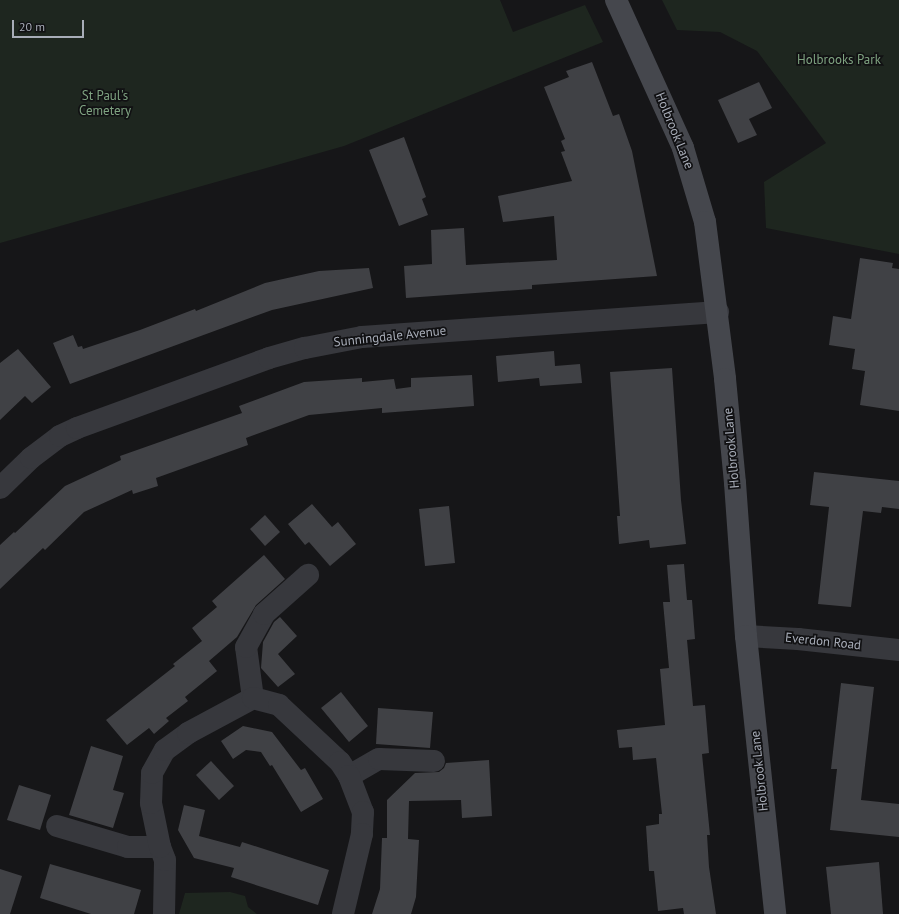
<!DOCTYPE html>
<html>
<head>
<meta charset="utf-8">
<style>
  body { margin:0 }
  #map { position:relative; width:899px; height:914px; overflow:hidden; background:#161618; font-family:"PT Sans",sans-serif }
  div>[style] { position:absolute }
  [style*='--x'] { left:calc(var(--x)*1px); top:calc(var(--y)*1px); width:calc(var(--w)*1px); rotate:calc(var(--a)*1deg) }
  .green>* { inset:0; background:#1e261f }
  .building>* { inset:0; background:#404145 }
  .street>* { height:22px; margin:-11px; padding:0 11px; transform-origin:11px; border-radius:11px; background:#37383d }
  .secondary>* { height:22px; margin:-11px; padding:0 11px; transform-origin:11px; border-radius:11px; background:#45474d }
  span { translate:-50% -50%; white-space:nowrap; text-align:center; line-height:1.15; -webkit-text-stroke:3.5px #111113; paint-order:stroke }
  .park-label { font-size:13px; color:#7fa381 }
  .street-label { font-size:13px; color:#a8adb8 }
  .scale { position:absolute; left:12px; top:20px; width:72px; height:18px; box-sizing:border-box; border:2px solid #a8adb8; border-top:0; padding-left:5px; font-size:12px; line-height:14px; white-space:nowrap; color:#a8adb8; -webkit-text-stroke:3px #111113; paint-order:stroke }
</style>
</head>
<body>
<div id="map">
  <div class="green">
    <i style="clip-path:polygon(0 0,500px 0,513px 32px,585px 5px,603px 42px,344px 146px,0 243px)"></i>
    <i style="clip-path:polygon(662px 0,899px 0,899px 254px,766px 228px,764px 182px,826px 143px,757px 51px,720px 32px,677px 30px)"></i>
    <i style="clip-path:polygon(230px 892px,245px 896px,248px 907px,257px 914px,179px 914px,185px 893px)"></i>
  </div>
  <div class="building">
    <i style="clip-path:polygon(592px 62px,613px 116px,619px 114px,632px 151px,657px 276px,532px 285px,532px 289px,406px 298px,404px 266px,432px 264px,431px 230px,464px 228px,466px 265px,557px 260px,554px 216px,503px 222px,498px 196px,572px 181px,561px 152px,565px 151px,561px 141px,565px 139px,544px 87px,569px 77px,566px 71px)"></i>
    <i style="clip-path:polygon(759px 82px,772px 108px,749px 119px,757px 135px,738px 143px,718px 100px)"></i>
    <i style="clip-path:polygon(404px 137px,426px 197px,422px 199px,428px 215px,399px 226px,369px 150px)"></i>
    <i style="clip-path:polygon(860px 258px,893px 263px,892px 268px,899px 269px,899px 411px,860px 405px,865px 371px,852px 369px,855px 349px,829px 345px,833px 316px,851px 319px)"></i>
    <i style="clip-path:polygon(369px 268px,373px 288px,272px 310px,70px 384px,53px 343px,73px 335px,78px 347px,82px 346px,83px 349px,140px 330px,195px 309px,196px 311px,265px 283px,319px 271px)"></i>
    <i style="clip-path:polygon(18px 349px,51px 387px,32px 403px,25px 396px,0 420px,0 363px)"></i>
    <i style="clip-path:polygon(554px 351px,555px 366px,580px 364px,582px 383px,540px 386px,539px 378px,498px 382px,496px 356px)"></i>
    <i style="clip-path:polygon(672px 368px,681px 500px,686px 544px,650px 548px,649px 540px,619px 544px,617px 516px,620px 516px,610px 372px)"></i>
    <i style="clip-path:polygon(472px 375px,474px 406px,382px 413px,382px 408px,309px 415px,246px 438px,248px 445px,156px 478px,158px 486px,133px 494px,132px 490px,84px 512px,45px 550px,43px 548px,0 589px,0 545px,14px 532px,15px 533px,65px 486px,121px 460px,120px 456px,242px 413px,239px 406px,304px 382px,362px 378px,362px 382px,394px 379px,396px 389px,411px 387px,411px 378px)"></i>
    <i style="clip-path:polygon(814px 472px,899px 481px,899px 509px,882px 507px,881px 513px,863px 511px,851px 607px,818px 604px,829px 507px,810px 505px)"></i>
    <i style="clip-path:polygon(312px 504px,332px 527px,338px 522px,356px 544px,330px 566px,309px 542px,305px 545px,288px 524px)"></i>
    <i style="clip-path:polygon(449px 506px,455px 563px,425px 566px,419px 509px)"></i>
    <i style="clip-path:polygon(265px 515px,280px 532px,265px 546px,250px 529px)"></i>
    <i style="clip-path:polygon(264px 555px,285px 579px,256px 605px,237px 637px,209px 661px,217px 671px,185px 697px,188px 701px,166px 718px,169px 721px,154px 734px,149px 728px,127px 745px,106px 720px,175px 666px,173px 664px,202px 641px,192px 628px,217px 607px,212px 601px)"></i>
    <i style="clip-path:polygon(684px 564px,687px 600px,692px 600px,695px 639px,687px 640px,693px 706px,705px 705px,709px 753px,702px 754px,710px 835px,707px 835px,709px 867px,716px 914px,684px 914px,683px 908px,658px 911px,654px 871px,649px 871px,646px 826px,659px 824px,659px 814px,662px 814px,656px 758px,633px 760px,632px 747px,619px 748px,617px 730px,665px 725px,660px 669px,669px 668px,663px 602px,670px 602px,667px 565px)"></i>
    <i style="clip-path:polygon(280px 617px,297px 636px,278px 654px,295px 674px,278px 687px,261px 668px,263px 642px,274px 622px)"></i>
    <i style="clip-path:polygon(841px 683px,874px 687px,861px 800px,899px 804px,899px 837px,830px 830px,837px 769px,831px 769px)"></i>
    <i style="clip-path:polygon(341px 692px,368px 726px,349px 742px,321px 708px)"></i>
    <i style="clip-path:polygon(378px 708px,433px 712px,430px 748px,376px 744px)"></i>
    <i style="clip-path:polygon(243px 726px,272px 732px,301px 770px,305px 768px,323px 799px,301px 812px,272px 765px,270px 766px,261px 752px,246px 750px,233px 759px,221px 741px)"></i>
    <i style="clip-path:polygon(91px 746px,123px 756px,113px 790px,124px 793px,113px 828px,69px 815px)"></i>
    <i style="clip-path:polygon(489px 760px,492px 816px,462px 818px,461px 800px,409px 801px,408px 839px,419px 840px,416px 897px,411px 914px,372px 914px,380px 889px,382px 838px,387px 838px,387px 800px,415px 773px,439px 772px,444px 768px,446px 763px)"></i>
    <i style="clip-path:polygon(211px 761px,234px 786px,219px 800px,196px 775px)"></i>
    <i style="clip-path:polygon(19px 785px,51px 795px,40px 830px,7px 820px)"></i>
    <i style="clip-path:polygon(184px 805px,205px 810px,199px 836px,240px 847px,242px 842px,329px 870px,318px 905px,231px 877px,234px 868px,194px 858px,178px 830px)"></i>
    <i style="clip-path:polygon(879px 862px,883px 914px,831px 914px,826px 867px)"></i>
    <i style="clip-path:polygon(50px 864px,141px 890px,134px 914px,91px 914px,40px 898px)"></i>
    <i style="clip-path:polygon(0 869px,22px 876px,10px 914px,0 914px)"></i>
  </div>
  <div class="street">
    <i style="--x:0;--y:488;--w:43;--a:-44.1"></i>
    <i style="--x:31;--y:458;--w:36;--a:-37"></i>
    <i style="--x:60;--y:436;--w:19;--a:-25"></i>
    <i style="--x:77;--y:428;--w:204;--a:-20"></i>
    <i style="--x:269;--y:358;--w:37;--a:-16"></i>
    <i style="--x:305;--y:348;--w:58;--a:-10.9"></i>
    <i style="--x:362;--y:337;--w:357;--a:-4"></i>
    <i style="--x:746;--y:636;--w:52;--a:3.3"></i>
    <i style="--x:798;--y:639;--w:102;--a:6.2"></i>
    <i style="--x:253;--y:698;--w:51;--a:-97.8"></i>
    <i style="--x:246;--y:647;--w:38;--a:-61"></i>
    <i style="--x:264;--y:614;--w:59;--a:-41.6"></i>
    <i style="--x:349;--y:776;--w:34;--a:-30"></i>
    <i style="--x:379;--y:759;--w:55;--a:2.1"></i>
    <i style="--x:57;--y:826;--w:74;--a:16.5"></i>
    <i style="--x:128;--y:847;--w:32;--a:0"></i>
    <i style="--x:164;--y:914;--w:54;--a:-88.9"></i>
    <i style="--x:165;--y:860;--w:14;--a:-111"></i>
    <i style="--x:160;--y:847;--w:45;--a:-101.6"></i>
    <i style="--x:151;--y:803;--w:30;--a:-88"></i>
    <i style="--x:152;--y:773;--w:26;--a:-61"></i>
    <i style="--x:165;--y:750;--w:29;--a:-36"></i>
    <i style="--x:188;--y:733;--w:74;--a:-28.3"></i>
    <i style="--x:253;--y:698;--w:27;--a:15"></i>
    <i style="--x:279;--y:705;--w:83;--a:43.1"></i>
    <i style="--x:340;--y:762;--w:17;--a:57"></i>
    <i style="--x:349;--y:776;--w:39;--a:69"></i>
    <i style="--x:363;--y:812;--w:22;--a:93"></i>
    <i style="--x:362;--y:834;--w:82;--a:103.4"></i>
  </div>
  <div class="secondary">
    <i style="--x:616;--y:0;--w:162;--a:65.6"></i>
    <i style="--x:683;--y:148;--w:77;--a:73.4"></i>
    <i style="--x:705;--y:222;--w:158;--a:82.7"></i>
    <i style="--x:725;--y:379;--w:104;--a:84.5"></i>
    <i style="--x:735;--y:483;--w:153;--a:85.9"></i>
    <i style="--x:746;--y:636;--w:280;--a:84"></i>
  </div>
  <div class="park-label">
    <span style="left:839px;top:60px">Holbrooks Park</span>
    <span style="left:105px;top:104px">St Paul's<br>Cemetery</span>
  </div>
  <div class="street-label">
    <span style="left:674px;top:131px;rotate:68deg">Holbrook Lane</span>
    <span style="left:390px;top:337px;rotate:-6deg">Sunningdale Avenue</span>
    <span style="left:732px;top:448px;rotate:-95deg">Holbrook Lane</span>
    <span style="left:823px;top:642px;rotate:6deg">Everdon Road</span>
    <span style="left:760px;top:771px;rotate:-96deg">Holbrook Lane</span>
  </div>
  <div class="scale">20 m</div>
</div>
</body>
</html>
